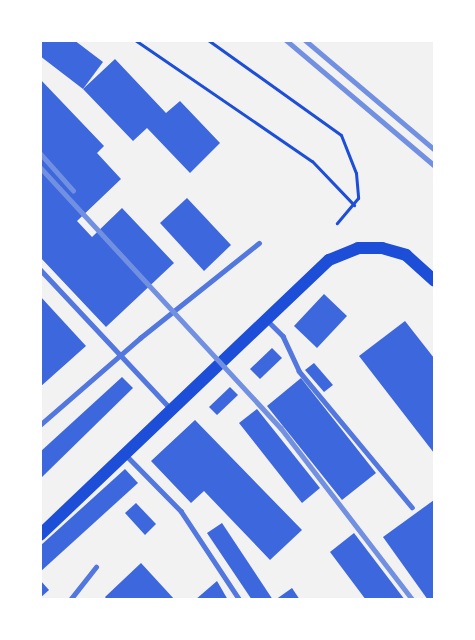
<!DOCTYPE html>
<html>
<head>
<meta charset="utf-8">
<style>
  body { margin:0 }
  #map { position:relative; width:475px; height:640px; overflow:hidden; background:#f2f2f2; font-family:Rubik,sans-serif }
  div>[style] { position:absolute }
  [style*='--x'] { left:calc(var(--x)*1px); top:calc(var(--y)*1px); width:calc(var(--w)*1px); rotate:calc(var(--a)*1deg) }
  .building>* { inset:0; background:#3d67dc }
  .path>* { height:3px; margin:-1.5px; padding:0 1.5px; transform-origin:1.5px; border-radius:1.5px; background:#1d4ed8 }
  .service>* { height:4.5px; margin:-2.25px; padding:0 2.25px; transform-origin:2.25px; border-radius:2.25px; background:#5277de }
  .secondary>* { height:12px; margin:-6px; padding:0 6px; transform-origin:6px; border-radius:6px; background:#1d4ed8 }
  .rail>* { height:4.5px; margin:-2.25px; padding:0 2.25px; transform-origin:2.25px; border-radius:2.25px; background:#7290e2 }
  span { translate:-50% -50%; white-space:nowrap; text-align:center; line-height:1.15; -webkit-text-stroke:6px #fff; paint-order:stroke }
  .frame { position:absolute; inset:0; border:42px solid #fff; pointer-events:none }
</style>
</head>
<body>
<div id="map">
  <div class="building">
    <i style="clip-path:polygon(40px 40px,74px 40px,103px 62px,83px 89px,40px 56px)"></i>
    <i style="clip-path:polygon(115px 59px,166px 113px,180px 101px,220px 143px,190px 173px,147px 128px,133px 141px,83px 89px)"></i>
    <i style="clip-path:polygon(40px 79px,104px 146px,97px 153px,121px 179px,77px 221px,92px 237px,122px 208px,174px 263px,106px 327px,40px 257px)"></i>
    <i style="clip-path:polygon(187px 198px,231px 245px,204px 271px,160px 223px)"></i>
    <i style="clip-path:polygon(324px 294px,347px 316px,317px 348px,294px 326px)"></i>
    <i style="clip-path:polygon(40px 296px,86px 346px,40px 387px)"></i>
    <i style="clip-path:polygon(405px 321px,434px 358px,434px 453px,359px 356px)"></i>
    <i style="clip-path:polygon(272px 348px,282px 358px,260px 379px,250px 369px)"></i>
    <i style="clip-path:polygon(314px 363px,333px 385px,324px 392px,305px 370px)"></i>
    <i style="clip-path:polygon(122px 377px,133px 388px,40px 479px,40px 452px)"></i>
    <i style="clip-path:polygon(301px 378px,376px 473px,342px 500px,267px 406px)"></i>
    <i style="clip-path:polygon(230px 387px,238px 395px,217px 415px,209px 407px)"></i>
    <i style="clip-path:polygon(257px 409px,320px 488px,302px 503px,239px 423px)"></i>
    <i style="clip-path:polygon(195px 420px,302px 530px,270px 560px,204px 491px,191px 503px,151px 461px)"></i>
    <i style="clip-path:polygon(125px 469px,138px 483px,40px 572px,40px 546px)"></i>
    <i style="clip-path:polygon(434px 500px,434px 600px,428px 600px,383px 537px)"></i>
    <i style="clip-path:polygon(136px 503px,156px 524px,145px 535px,125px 513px)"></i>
    <i style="clip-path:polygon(222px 523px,273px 600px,252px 600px,207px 533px)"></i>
    <i style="clip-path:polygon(354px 533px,405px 600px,366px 600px,330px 552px)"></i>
    <i style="clip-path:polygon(141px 563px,175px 600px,107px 600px,105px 597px)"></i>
    <i style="clip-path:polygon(40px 580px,49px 590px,40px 598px)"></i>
    <i style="clip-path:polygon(217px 581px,228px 600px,195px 600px)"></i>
    <i style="clip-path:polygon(292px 588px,300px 600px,275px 600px)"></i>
  </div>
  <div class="path">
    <i style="--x:135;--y:40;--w:214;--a:34.4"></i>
    <i style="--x:312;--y:161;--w:61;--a:46.3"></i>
    <i style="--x:208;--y:40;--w:163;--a:35.5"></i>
    <i style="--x:341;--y:135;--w:41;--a:68.5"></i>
    <i style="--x:356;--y:173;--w:25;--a:85"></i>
    <i style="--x:358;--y:198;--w:33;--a:130"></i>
  </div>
  <div class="service">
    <i style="--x:40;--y:269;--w:193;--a:46.9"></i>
    <i style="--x:267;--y:320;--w:23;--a:45"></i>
    <i style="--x:283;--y:336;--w:38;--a:65"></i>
    <i style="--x:299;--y:371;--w:177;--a:50.3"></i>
    <i style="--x:40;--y:425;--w:133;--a:-41"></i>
    <i style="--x:140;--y:338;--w:152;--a:-38.6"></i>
    <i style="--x:125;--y:454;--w:80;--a:45.5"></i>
    <i style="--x:181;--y:511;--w:107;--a:56.5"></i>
    <i style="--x:70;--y:600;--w:42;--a:-51.8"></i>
  </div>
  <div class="secondary">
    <i style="--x:40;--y:535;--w:399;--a:-43.6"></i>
    <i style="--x:329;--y:260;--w:31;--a:-22"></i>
    <i style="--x:358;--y:248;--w:24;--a:0"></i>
    <i style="--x:382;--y:248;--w:25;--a:16"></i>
    <i style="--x:406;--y:255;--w:38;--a:42"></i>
  </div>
  <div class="rail">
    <i style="--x:286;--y:40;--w:194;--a:40.2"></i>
    <i style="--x:305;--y:40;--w:169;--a:40.2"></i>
    <i style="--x:40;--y:153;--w:50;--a:48.3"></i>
    <i style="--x:40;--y:167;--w:355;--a:47.3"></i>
    <i style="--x:281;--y:428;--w:217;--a:52.5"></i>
  </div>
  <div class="frame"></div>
</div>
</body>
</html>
